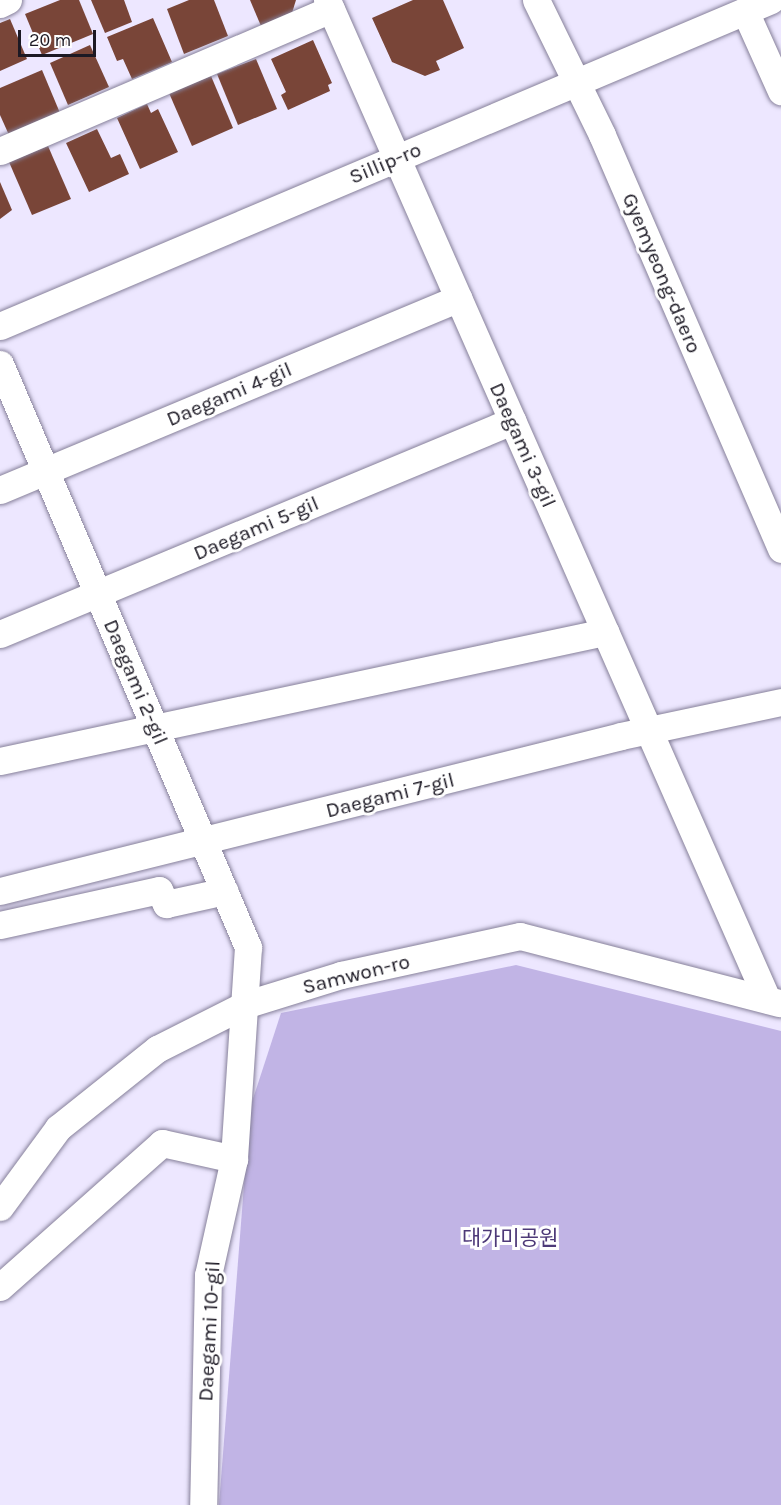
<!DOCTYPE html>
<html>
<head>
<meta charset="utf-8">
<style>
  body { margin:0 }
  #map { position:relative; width:781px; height:1505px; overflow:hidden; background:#ede7ff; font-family:Karla,"Noto Sans KR",sans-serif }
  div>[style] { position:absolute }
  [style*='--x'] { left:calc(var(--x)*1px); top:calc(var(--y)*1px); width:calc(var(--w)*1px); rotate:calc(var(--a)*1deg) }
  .green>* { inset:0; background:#c1b4e5 }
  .building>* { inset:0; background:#794538 }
  .roads { filter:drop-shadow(0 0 2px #86809a) drop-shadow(0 0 2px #86809a) }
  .minor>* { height:27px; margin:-13.5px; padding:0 13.5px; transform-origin:13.5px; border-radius:13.5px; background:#fff }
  span { translate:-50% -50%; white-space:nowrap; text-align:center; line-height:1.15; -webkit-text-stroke:6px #fff; paint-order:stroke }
  .street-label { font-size:21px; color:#1c1924 }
  .park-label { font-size:21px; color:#4d3978 }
  .scale { position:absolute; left:18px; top:30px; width:78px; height:27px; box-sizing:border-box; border:3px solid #1c1924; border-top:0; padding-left:8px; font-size:18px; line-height:21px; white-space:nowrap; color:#1c1924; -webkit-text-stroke:4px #fff; paint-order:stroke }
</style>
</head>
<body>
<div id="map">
  <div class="green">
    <i style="clip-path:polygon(516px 965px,781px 1031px,781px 1505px,219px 1505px,250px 1108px,281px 1013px)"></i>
  </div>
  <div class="building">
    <i style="clip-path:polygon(60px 0,79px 0,93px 34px,42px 55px,25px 14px)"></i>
    <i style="clip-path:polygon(91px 0,124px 0,132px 22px,105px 33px)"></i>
    <i style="clip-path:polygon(189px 0,214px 0,228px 36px,184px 54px,167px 9px)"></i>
    <i style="clip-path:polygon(250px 0,296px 0,292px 13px,261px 26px)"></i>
    <i style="clip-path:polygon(413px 0,443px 0,464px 48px,436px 61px,440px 70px,425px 76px,392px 62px,372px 18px)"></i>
    <i style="clip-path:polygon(153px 18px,172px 62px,132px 79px,123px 59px,117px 61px,107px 37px)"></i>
    <i style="clip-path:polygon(10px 19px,27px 59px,0 71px,0 23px)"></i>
    <i style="clip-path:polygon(313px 40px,332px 83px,328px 85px,330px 91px,288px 110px,281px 95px,286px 92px,271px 59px)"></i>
    <i style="clip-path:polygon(90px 45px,109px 87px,68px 105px,50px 63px)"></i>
    <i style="clip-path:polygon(256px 59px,277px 109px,238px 125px,217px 74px)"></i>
    <i style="clip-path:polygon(42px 70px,60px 113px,9px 135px,0 115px,0 88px)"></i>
    <i style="clip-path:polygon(211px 76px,233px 128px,192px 146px,169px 93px)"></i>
    <i style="clip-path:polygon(147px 104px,151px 113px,158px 109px,178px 152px,140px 169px,117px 118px)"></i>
    <i style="clip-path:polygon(97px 129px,111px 158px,120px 154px,129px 174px,89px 192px,66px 143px)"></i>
    <i style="clip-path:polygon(48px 146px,71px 199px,32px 215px,9px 162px)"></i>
    <i style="clip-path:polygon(0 182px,12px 210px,0 219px)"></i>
  </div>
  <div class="roads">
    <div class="minor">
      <i style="--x:327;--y:0;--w:1092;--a:66.23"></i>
      <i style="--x:536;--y:0;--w:150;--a:63.9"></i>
      <i style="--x:602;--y:135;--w:451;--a:66.6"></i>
      <i style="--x:0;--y:4;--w:9;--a:-27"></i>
      <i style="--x:745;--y:11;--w:88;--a:65.8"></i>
      <i style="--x:0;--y:151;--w:360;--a:-23.2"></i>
      <i style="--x:0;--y:326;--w:837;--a:-22.92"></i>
      <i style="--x:0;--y:364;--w:634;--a:66.96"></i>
      <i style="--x:248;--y:947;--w:212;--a:93.8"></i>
      <i style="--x:234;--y:1159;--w:119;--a:102.6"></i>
      <i style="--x:208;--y:1275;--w:230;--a:91.2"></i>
      <i style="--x:0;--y:490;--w:497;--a:-22.7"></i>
      <i style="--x:0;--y:634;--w:555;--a:-22.59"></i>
      <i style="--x:0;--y:761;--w:619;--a:-12.04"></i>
      <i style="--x:0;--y:891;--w:640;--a:-14.01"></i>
      <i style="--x:621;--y:736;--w:164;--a:-12"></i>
      <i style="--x:0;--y:925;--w:163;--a:-12.4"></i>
      <i style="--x:159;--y:890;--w:16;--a:63"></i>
      <i style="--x:166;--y:904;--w:60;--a:-12.4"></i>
      <i style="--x:0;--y:1207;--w:98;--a:-53.7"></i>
      <i style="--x:58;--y:1128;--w:127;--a:-38.6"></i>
      <i style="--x:157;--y:1049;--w:97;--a:-26.8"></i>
      <i style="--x:244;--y:1005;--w:102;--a:-17.2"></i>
      <i style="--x:341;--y:975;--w:183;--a:-12.3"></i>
      <i style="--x:520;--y:936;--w:268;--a:14.5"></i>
      <i style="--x:0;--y:1287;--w:217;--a:-41.6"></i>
      <i style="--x:162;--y:1143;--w:74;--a:12.5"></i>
    </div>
  </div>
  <div class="street-label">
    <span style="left:385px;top:163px;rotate:-23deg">Sillip-ro</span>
    <span style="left:662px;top:273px;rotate:67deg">Gyemyeong-daero</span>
    <span style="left:229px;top:394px;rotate:-23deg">Daegami 4-gil</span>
    <span style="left:523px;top:445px;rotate:66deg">Daegami 3-gil</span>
    <span style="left:256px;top:528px;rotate:-23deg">Daegami 5-gil</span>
    <span style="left:136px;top:682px;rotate:67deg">Daegami 2-gil</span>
    <span style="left:390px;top:795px;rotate:-14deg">Daegami 7-gil</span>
    <span style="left:356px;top:974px;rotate:-14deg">Samwon-ro</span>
    <span style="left:209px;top:1331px;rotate:-87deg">Daegami 10-gil</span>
  </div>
  <div class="park-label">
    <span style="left:510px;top:1238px">대가미공원</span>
  </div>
  <div class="scale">20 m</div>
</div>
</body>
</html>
